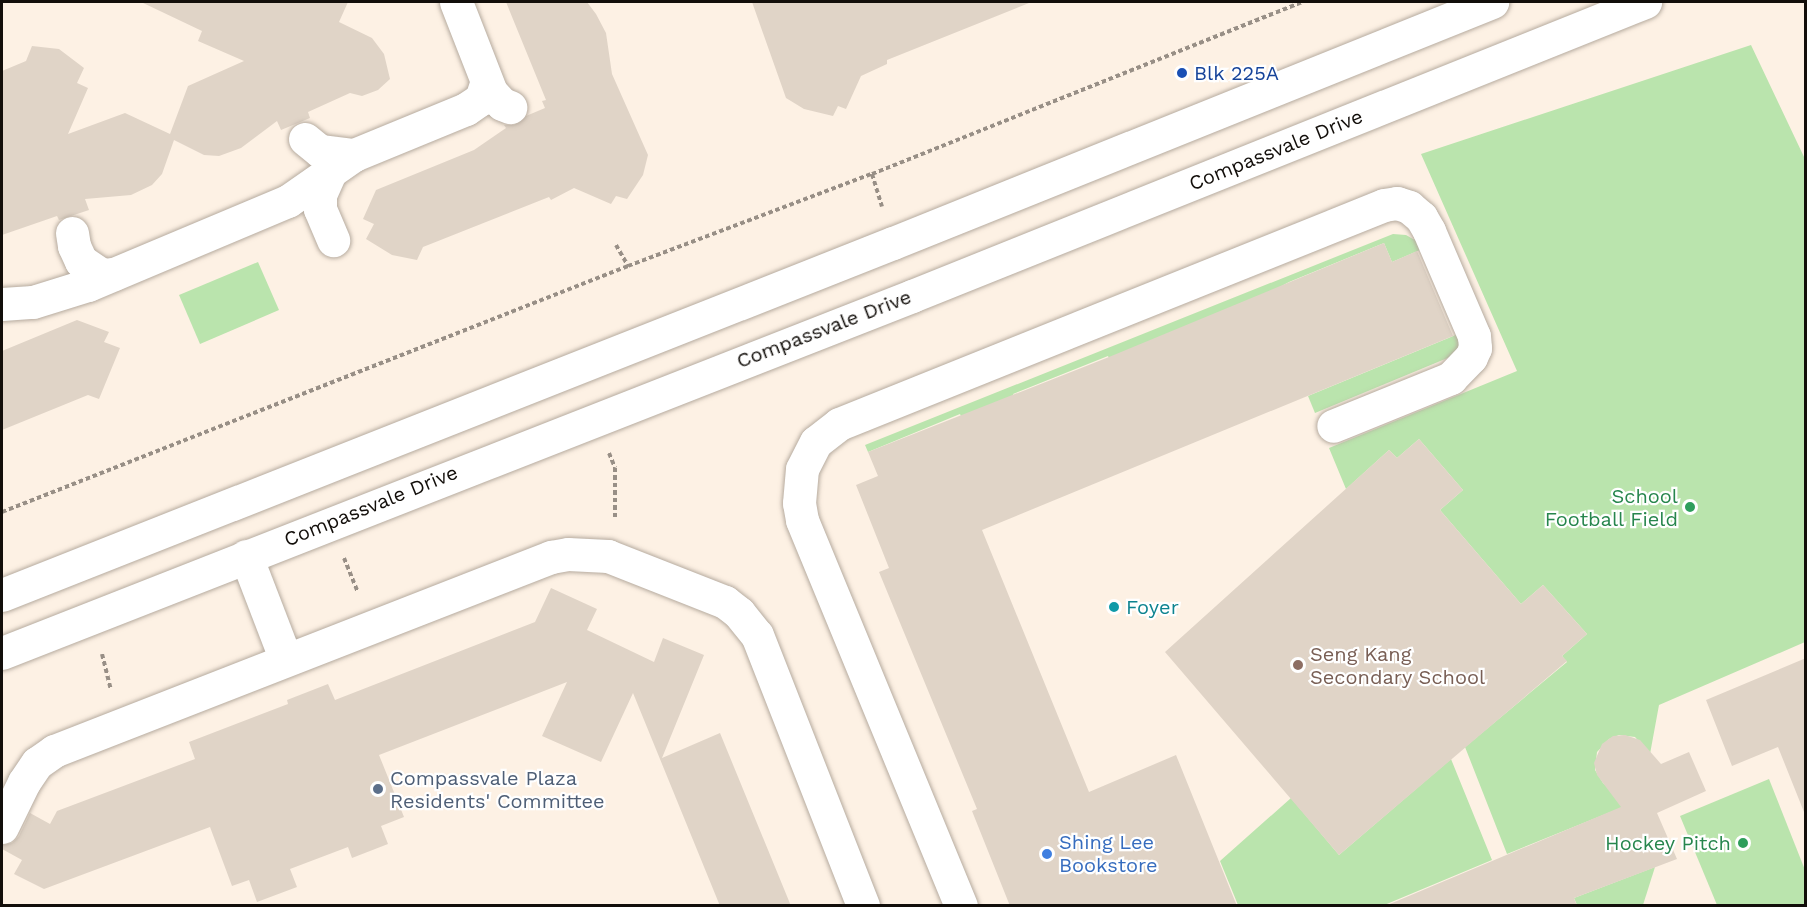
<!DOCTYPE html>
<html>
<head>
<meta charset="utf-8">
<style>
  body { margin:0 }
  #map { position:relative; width:1807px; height:907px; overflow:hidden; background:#fdf1e4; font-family:"Work Sans",sans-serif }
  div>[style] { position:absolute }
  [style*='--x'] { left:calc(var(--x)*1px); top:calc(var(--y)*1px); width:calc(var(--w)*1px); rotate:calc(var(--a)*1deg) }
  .green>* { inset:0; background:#bae4ad }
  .building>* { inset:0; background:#e0d4c7 }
  .path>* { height:4px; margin-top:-2px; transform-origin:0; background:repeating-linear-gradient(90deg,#988f86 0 4.5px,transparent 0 7.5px) }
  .roads { filter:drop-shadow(0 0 2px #b6ab9f) drop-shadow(0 0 2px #b6ab9f) }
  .minor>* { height:33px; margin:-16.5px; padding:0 16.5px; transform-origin:16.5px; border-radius:16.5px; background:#fff }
  .dots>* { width:16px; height:16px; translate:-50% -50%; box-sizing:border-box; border:3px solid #fff; border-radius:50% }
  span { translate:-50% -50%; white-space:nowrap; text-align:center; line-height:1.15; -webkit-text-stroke:4.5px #fff; paint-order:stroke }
  .transit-label { font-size:20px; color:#164399 }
  .left { translate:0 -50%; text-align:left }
  .street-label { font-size:20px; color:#120e0a }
  .leisure-label { font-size:20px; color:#27864d }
  .right { translate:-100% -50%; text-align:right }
  .culture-label { font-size:20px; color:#0d838f }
  .education-label { font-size:20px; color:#785e54 }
  .service-label { font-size:20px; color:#4e5e75 }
  .shop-label { font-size:20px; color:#366cbe }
  .frame { position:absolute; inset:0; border:3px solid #120e0a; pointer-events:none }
</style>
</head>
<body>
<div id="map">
  <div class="green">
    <i style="clip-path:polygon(1751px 45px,1805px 159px,1805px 642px,1659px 705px,1650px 754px,1635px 737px,1619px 735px,1609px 739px,1597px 752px,1595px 770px,1603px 783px,1628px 805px,1507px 854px,1465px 747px,1567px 662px,1562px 656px,1587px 634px,1543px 585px,1521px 604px,1440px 510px,1463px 490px,1419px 439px,1397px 458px,1389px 450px,1346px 489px,1329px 448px,1517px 371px,1421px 154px)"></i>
    <i style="clip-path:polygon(1393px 234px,1406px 235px,1427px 247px,1392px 262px,1384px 243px,1289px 282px,1116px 376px,1108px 356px,1013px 394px,1022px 417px,971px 438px,960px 414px,868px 452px,865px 445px)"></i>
    <i style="clip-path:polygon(258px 262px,279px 310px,200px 344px,179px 295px)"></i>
    <i style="clip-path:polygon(1463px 332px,1464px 340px,1450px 357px,1315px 413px,1308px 396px)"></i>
    <i style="clip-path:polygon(1451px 759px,1492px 860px,1382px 906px,1238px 905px,1220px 861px,1291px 798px,1339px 855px)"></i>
    <i style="clip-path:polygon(1769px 779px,1805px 870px,1805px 905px,1717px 905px,1680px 816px)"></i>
    <i style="clip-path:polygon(1655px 867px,1643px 905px,1577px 905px,1574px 898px)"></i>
  </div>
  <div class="building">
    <i style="clip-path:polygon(141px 2px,348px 2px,339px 22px,372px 38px,384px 54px,390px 79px,378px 90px,362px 96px,350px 93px,308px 112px,310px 118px,281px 130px,277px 121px,241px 148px,219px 156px,204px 155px,174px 140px,162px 174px,152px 185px,131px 195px,85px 199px,89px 210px,59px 220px,57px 216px,2px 235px,2px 71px,26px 61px,32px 46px,59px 49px,84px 68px,77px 83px,88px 88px,68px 134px,125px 113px,170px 134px,188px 86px,244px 61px,198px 41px,202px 31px)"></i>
    <i style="clip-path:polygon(506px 2px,587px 2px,596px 14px,606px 33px,612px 74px,648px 155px,643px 175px,627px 199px,616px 196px,611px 204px,574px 188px,551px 200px,549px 197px,423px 247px,417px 260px,392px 255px,366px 239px,374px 224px,363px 219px,376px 190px,474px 150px,506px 128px,504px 125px,514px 125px,526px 116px,545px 108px,542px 101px,546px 100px)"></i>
    <i style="clip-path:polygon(752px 2px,1029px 2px,1029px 3px,887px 60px,887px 64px,861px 76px,846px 109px,838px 106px,833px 116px,804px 109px,786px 98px)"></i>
    <i style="clip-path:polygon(1384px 243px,1392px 262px,1417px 251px,1453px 336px,982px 530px,1089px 792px,1176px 755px,1237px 906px,1010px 906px,972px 811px,977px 809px,879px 572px,889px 568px,856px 485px,878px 476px,868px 452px,1109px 357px)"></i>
    <i style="clip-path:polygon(77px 320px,109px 332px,104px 342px,120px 348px,99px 399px,88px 395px,2px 430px,2px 351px)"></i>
    <i style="clip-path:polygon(1419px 439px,1463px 490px,1440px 510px,1521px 604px,1543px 585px,1587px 634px,1562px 656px,1567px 661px,1339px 855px,1165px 652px,1389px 450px,1397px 458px)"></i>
    <i style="clip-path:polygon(551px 588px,597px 609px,587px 630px,654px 662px,663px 638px,704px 655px,662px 758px,720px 733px,791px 906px,720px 906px,633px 693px,601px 762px,542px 736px,567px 682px,379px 755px,404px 817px,381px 826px,388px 844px,352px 858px,348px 847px,290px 869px,297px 887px,257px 902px,249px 880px,232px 886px,210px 827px,44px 889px,14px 874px,22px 860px,2px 849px,2px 845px,12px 843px,19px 836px,30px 813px,50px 824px,57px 811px,195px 759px,189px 742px,288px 704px,287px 700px,328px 684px,335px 700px,535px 622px)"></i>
    <i style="clip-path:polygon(1806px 658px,1806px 811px,1804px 812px,1778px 747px,1732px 766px,1706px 700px)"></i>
    <i style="clip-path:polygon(1625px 735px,1640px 740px,1661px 764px,1689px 752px,1706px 791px,1657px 813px,1677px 859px,1574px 898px,1577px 906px,1385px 906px,1621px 807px,1597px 775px,1594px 763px,1602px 744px,1613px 736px)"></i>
  </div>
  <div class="path">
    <i style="--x:872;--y:174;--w:34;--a:73"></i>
    <i style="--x:616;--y:245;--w:24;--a:60"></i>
    <i style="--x:609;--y:453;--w:16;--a:68"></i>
    <i style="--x:615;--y:468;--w:52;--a:90"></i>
    <i style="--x:2;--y:512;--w:673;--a:-21.45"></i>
    <i style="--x:628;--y:266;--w:261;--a:-20.7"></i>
    <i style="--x:872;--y:174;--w:463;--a:-21.8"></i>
    <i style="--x:344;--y:558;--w:37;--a:68"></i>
    <i style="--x:102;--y:654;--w:37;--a:76"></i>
  </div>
  <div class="roads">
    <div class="minor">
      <i style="--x:456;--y:2;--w:97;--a:68.7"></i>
      <i style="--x:491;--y:92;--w:16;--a:47"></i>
      <i style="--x:502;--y:104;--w:9;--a:21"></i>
      <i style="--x:305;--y:139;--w:19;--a:39"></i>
      <i style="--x:320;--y:151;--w:34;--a:7"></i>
      <i style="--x:331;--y:170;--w:27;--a:114"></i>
      <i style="--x:320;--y:195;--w:14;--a:90"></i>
      <i style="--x:320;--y:209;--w:34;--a:67"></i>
      <i style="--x:72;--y:233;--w:13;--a:81"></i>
      <i style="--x:74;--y:246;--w:17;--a:65"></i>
      <i style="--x:81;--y:261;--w:25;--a:34"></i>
      <i style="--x:102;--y:275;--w:12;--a:-5"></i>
      <i style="--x:2;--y:304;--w:31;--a:-4"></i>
      <i style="--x:33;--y:302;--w:58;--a:-17.2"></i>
      <i style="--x:88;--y:285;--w:217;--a:-22.8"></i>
      <i style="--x:288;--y:201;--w:80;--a:-34.9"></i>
      <i style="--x:354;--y:155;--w:121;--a:-22.3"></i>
      <i style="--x:466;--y:109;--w:18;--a:-34"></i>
      <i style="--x:481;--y:99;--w:16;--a:-72"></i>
      <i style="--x:246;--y:556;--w:111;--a:69"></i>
      <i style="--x:2;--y:595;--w:958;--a:-21.56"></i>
      <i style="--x:893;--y:243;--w:646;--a:-21.92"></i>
      <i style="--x:2;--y:653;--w:978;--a:-21.42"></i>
      <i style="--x:912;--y:296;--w:790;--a:-21.86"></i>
      <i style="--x:2;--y:827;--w:50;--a:-63.9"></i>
      <i style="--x:24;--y:782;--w:23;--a:-56"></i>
      <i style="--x:37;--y:763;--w:21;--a:-35"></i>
      <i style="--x:54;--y:751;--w:534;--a:-21.32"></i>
      <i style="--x:551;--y:557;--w:17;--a:-10"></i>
      <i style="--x:568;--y:554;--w:40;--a:2.9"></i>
      <i style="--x:608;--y:556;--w:126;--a:21.5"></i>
      <i style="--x:725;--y:602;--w:18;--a:38"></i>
      <i style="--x:739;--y:613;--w:28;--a:51"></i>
      <i style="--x:757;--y:635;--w:291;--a:68.6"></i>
      <i style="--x:961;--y:906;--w:417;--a:-112.4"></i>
      <i style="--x:802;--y:520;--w:17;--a:-100"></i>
      <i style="--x:799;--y:503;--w:34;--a:-85"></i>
      <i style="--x:802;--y:469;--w:30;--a:-63"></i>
      <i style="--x:816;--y:442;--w:29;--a:-38"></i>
      <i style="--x:839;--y:424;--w:587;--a:-21.89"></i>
      <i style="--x:1384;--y:205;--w:13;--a:-9"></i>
      <i style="--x:1397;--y:203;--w:13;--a:18"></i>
      <i style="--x:1409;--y:207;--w:16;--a:40"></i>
      <i style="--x:1421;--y:217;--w:16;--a:60"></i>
      <i style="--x:1429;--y:231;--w:114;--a:66.8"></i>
      <i style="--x:1474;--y:336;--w:12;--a:85"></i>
      <i style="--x:1475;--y:348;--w:10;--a:114"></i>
      <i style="--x:1471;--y:357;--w:29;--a:134"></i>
      <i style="--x:1451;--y:378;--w:127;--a:157.9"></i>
    </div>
  </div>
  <div class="dots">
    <i style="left:1182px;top:73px;background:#1a4fb4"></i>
    <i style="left:1690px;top:507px;background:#2e9e5b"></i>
    <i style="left:1114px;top:607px;background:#0f9aa8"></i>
    <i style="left:1298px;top:665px;background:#8d6e63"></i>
    <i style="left:378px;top:789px;background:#5c6f8a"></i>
    <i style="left:1743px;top:843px;background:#2e9e5b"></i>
    <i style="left:1047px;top:854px;background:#3f7fe0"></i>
  </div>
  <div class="transit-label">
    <span class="left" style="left:1194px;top:73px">Blk 225A</span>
  </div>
  <div class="street-label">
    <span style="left:1276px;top:150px;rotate:-22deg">Compassvale Drive</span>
    <span style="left:824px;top:329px;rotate:-21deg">Compassvale Drive</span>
    <span style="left:371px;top:506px;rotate:-22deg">Compassvale Drive</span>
  </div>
  <div class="leisure-label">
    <span class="right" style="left:1678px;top:508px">School<br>Football Field</span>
    <span class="right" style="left:1731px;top:843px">Hockey Pitch</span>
  </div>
  <div class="culture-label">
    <span class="left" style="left:1126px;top:607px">Foyer</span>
  </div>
  <div class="education-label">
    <span class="left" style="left:1310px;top:666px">Seng Kang<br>Secondary School</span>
  </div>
  <div class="service-label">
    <span class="left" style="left:390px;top:790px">Compassvale Plaza<br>Residents' Committee</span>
  </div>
  <div class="shop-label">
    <span class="left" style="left:1059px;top:854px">Shing Lee<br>Bookstore</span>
  </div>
  <div class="frame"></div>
</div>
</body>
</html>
